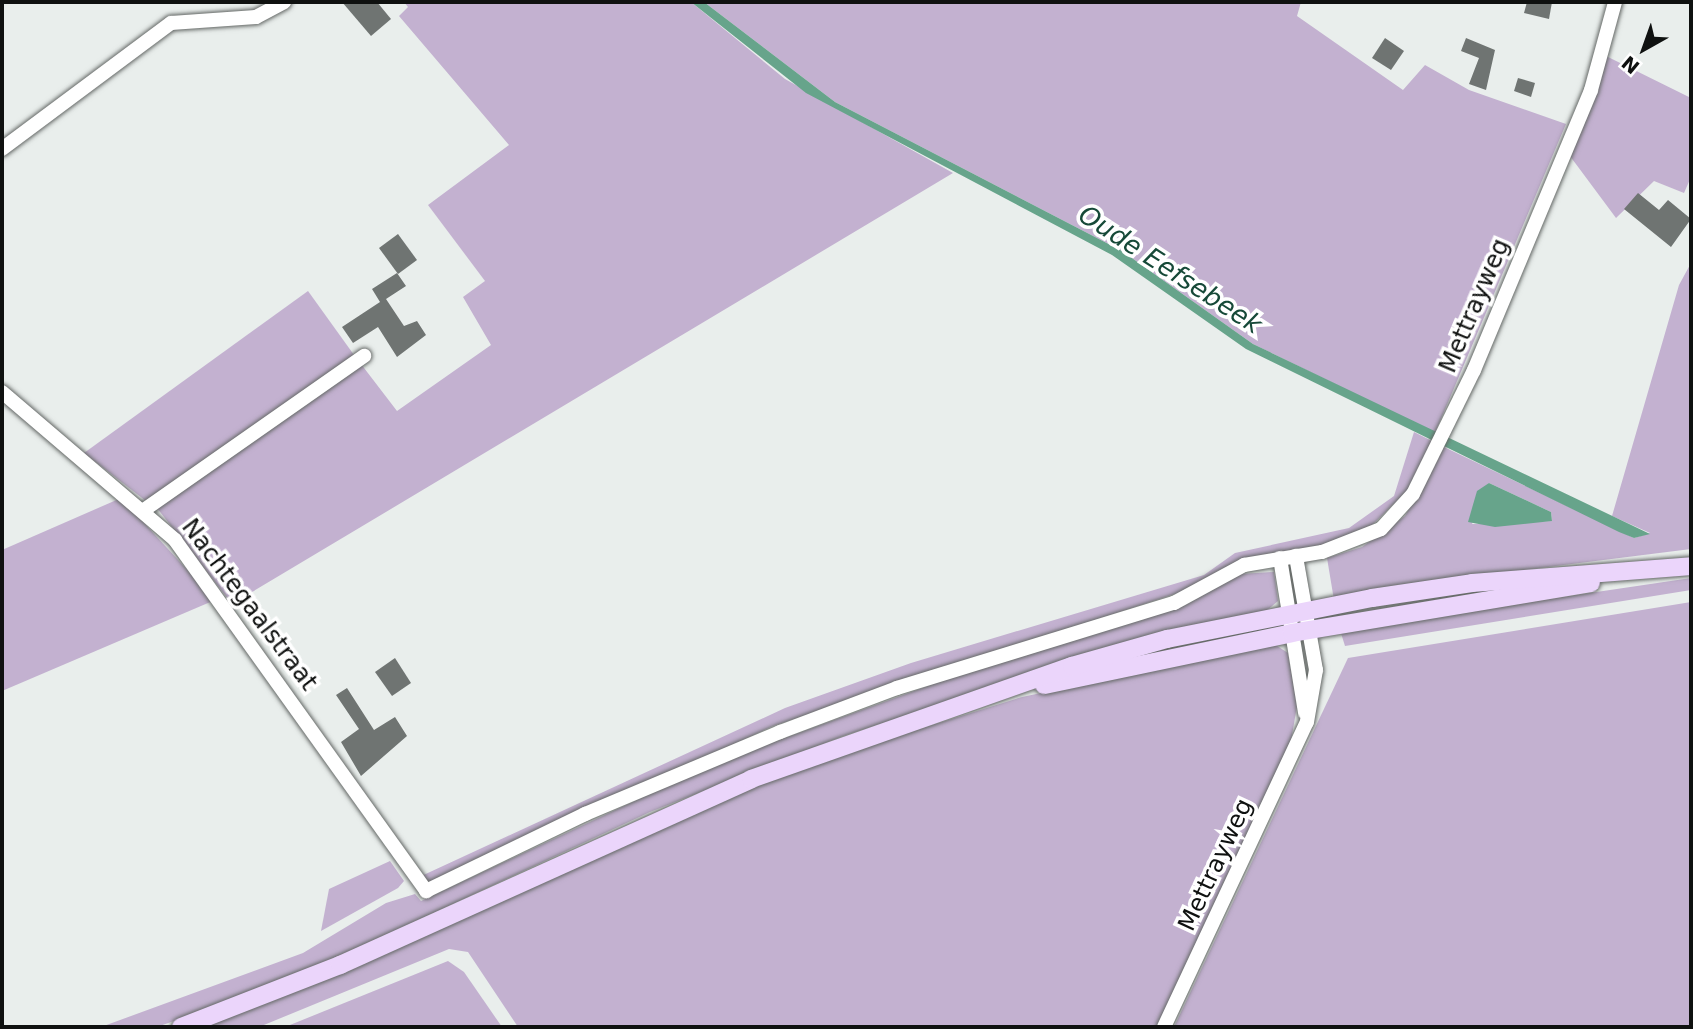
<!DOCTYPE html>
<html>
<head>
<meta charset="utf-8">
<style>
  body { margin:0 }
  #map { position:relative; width:1693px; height:1029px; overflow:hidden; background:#e9eeec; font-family:"DejaVu Sans",sans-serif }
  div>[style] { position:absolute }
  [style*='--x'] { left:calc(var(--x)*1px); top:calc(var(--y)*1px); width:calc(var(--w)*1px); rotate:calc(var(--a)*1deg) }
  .green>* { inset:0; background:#c3b1d0 }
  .water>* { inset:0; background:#67a48b }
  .building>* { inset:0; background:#6f7472 }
  .roads { filter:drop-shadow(0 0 2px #646866) drop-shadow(0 0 2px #646866) }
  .minor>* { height:14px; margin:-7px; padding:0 7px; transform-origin:7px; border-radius:7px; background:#fff }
  .major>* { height:18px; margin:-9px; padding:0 9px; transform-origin:9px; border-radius:9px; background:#ebd5fb }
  span { translate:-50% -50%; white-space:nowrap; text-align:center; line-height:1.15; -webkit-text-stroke:7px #fff; paint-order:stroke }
  .street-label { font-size:24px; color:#0f1110 }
  .water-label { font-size:26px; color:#164938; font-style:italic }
  .frame { position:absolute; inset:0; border:4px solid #0f1110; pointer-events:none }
  .north { position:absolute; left:1609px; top:14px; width:70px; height:70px; -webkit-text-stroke:5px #fff; paint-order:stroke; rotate:220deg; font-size:19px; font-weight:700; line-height:28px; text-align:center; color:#0f1110 }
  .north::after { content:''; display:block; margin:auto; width:24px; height:32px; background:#0f1110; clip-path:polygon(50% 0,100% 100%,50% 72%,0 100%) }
</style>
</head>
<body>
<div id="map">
  <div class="green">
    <i style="clip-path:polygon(404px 2px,691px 2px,785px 79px,953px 173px,232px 604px,157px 508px,361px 364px,397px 411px,491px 345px,463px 297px,485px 281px,428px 205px,509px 145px,399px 16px,408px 7px)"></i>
    <i style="clip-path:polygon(704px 2px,1301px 2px,1297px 16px,1403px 90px,1425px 65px,1469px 90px,1566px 124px,1435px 433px,1253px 344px,1122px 251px,835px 102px)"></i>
    <i style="clip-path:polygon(1604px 55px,1691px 98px,1691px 177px,1684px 193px,1654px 181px,1616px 218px,1567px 152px)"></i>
    <i style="clip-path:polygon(evenodd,1691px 263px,1691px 549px,1380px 588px,1334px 600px,1327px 558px,1362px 547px,1405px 516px,1444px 447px,1634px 538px,1650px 533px,1612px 516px,1679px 285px,1691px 263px,1489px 483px,1551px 512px,1552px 521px,1472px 524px,1489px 483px)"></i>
    <i style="clip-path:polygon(308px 291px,354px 355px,146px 501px,84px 453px)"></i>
    <i style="clip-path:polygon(1414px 432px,1434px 442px,1409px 489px,1366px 531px,773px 726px,444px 877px,426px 883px,417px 878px,785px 708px,911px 663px,1204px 575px,1235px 553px,1349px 528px,1394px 496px)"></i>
    <i style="clip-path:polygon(121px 498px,215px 600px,2px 691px,2px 550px)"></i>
    <i style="clip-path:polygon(1274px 572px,1278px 601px,1266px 611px,1070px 662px,843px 736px,650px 812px,339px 957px,205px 1010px,157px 1027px,101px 1027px,303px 953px,386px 903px,415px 894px,421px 901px,716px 763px,972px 670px,1184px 606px,1240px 574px)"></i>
    <i style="clip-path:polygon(1691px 578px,1691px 590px,1345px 646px,1340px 630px)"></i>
    <i style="clip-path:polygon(1691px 602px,1691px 1027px,1174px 1027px,1348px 658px)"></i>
    <i style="clip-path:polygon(1274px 644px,1288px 653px,1297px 706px,1291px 741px,1158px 1027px,518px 1027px,468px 952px,449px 949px,259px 1027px,205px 1027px,371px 960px,727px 797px,836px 755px,1022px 697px)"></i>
    <i style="clip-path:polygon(390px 861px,404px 881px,398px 888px,321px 931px,329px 889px)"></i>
    <i style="clip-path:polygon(448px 961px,464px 972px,502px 1027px,285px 1027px)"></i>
  </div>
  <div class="water">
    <i style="clip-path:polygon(691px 2px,704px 2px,835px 102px,1122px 251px,1253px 344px,1650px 534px,1634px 538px,1619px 532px,1246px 349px,1112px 255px,806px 93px)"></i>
    <i style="clip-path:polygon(1489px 483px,1551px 512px,1552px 521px,1495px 527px,1468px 522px,1477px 491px)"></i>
  </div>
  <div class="building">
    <i style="clip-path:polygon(342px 2px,377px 2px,391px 19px,371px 36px)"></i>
    <i style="clip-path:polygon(1527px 2px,1552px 2px,1549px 19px,1524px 13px)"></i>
    <i style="clip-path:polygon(1385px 38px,1404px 51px,1391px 70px,1372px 58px)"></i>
    <i style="clip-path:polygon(1466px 38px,1495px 50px,1486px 90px,1469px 84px,1479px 58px,1461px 51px)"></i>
    <i style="clip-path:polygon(1518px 78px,1535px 83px,1531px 97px,1514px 91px)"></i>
    <i style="clip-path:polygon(1638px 193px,1659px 210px,1668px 200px,1691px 219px,1671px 247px,1624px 209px)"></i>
    <i style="clip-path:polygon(398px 234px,417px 260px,398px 274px,379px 248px)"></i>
    <i style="clip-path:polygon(397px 273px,406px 286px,386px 299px,404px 326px,417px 321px,426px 335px,397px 357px,378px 327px,353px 343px,342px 327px,380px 302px,372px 289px)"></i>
    <i style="clip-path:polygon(395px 658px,411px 683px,392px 696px,375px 672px)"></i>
    <i style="clip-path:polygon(347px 688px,374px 730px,395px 717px,407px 736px,361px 776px,341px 742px,359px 729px,336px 695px)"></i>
  </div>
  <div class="roads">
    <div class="minor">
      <i style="--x:2;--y:149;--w:211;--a:-36.7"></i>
      <i style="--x:171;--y:23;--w:85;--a:-4"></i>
      <i style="--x:256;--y:17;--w:32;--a:-28"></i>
      <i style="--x:2;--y:392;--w:228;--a:40.5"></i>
      <i style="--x:175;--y:540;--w:432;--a:54.4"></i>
      <i style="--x:426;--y:891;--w:177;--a:-25.8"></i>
      <i style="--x:585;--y:814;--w:212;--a:-22.8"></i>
      <i style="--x:780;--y:732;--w:125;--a:-20.6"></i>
      <i style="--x:897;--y:688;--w:290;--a:-17.1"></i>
      <i style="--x:1174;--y:603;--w:80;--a:-28.5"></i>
      <i style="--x:1244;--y:565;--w:79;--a:-9.5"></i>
      <i style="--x:1322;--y:552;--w:63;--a:-21.3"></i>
      <i style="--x:1381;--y:529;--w:47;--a:-47.6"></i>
      <i style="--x:1413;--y:494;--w:138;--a:-63.8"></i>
      <i style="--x:1474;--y:370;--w:303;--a:-67.3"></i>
      <i style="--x:1591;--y:90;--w:91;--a:-74.7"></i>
      <i style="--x:144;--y:510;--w:269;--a:-35"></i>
      <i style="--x:1280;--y:558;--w:157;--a:80.8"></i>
      <i style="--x:1164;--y:1027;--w:337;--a:-64.9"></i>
      <i style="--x:1307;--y:722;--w:53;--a:-80.2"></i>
      <i style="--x:1316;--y:670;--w:116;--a:-100"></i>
    </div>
    <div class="major">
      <i style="--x:1044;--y:685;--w:253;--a:-11.8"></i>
      <i style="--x:1292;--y:633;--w:303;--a:-9.5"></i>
      <i style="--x:181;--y:1027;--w:171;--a:-21.3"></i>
      <i style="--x:340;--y:965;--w:451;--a:-24.3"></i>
      <i style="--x:751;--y:779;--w:340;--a:-19.4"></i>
      <i style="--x:1072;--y:666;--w:99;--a:-15.9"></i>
      <i style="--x:1167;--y:639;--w:209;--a:-11.3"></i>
      <i style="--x:1372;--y:598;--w:101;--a:-8.5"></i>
      <i style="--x:1472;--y:583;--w:220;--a:-4.4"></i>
    </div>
  </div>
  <div class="street-label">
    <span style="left:1475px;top:306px;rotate:-67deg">Mettrayweg</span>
    <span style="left:249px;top:605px;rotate:53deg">Nachtegaalstraat</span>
    <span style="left:1216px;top:865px;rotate:-65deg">Mettrayweg</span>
  </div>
  <div class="water-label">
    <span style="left:1170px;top:270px;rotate:33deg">Oude Eefsebeek</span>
  </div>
  <div class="frame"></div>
  <div class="north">N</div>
</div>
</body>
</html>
